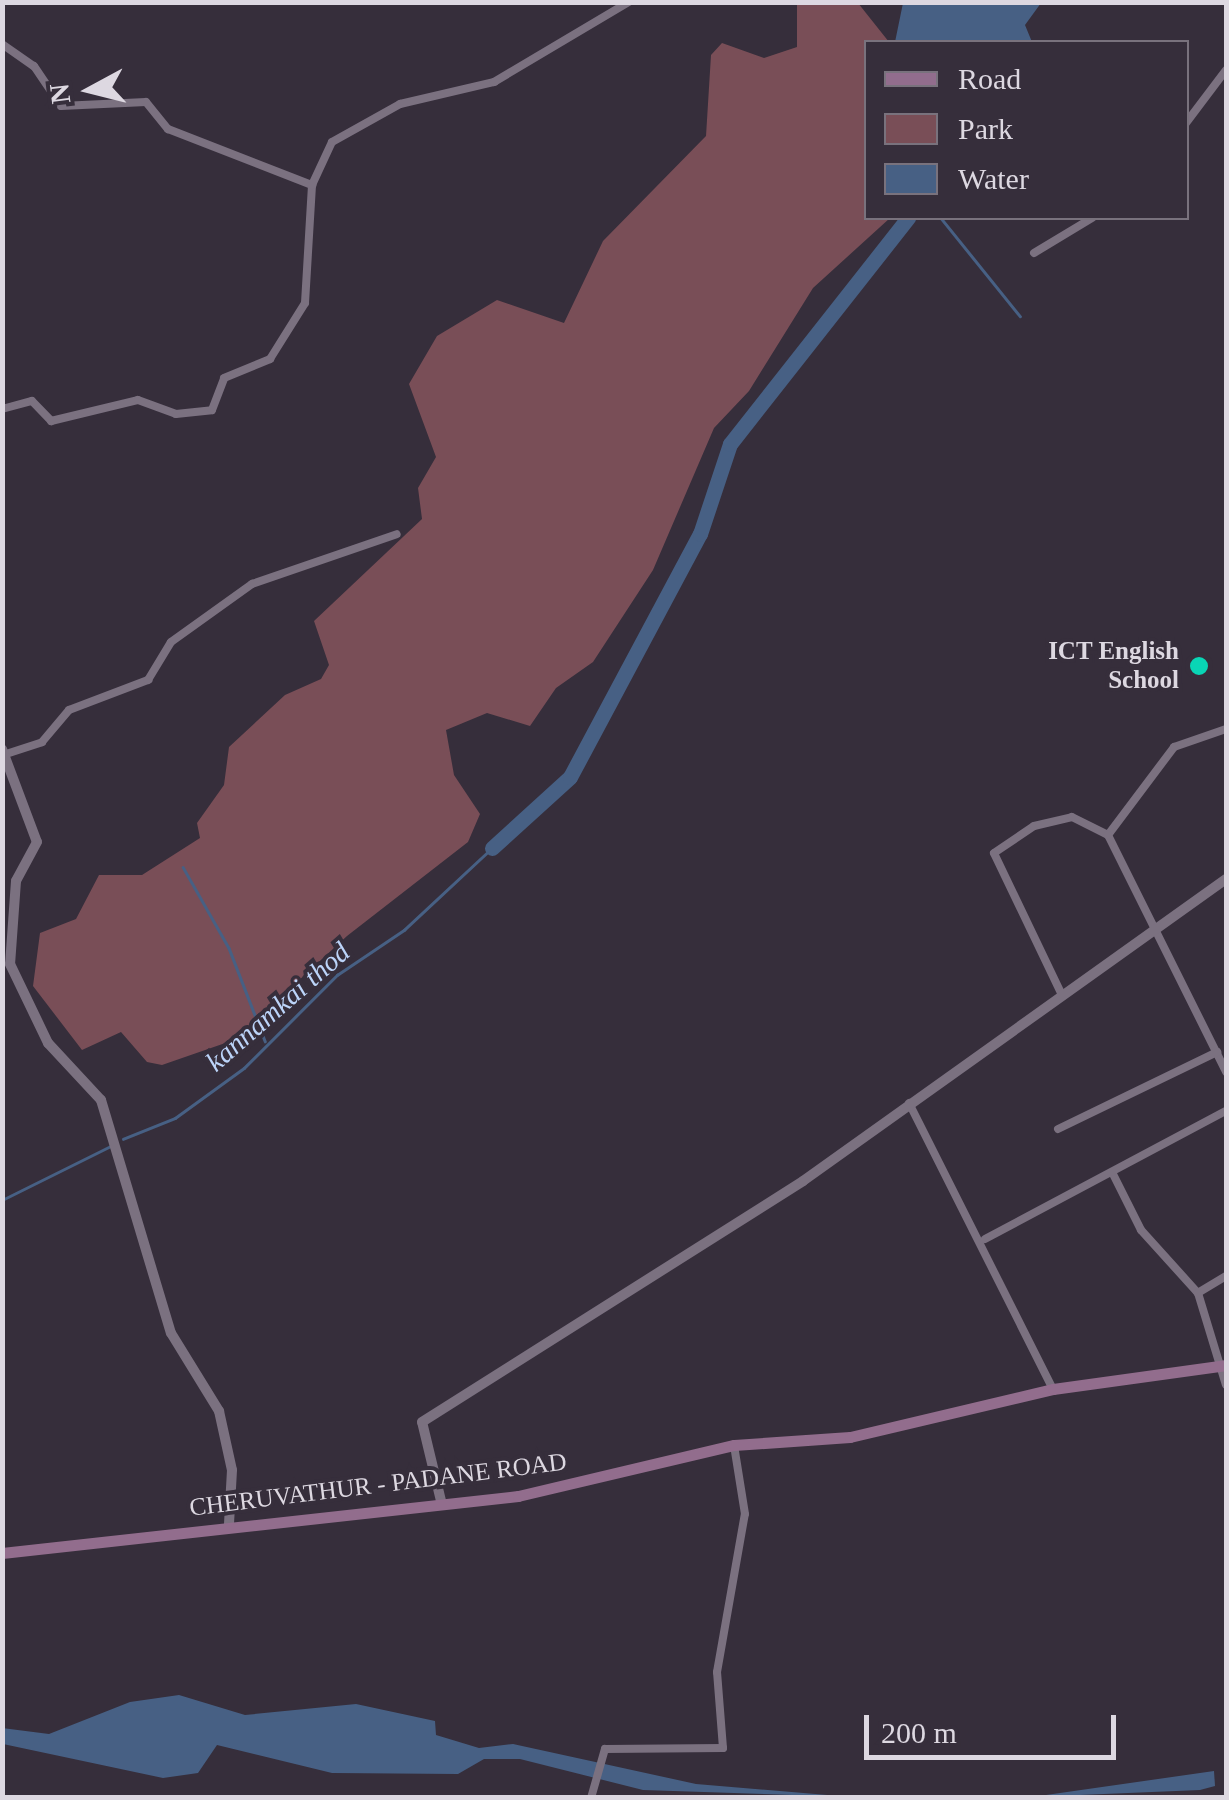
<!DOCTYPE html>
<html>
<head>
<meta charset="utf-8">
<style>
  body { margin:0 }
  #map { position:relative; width:1229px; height:1800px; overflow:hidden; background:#362e3b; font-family:Georgia,serif }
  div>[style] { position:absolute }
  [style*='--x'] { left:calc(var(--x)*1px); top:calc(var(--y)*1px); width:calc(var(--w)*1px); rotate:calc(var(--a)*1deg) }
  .green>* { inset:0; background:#794e57 }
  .water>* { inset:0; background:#476084 }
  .stream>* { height:2.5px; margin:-1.25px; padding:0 1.25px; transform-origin:1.25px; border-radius:1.25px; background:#476084 }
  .river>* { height:15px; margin:-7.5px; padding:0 7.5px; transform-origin:7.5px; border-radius:7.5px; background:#476084 }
  .minor>* { height:8px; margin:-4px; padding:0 4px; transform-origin:4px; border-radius:4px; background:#7b7180 }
  .tertiary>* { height:10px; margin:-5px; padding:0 5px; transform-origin:5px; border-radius:5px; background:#7b7180 }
  .secondary>* { height:11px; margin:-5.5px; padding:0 5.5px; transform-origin:5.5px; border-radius:5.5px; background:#926d8d }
  .dots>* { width:28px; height:28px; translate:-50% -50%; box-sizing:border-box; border:5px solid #362e3b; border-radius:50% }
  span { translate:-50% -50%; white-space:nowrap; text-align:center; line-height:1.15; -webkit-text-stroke:8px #362e3b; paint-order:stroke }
  .poi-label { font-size:25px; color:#ddd8e1; font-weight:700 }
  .right { translate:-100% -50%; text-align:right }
  .street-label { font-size:25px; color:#ddd8e1 }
  .water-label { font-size:28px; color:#bcd4f9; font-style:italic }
  .frame { position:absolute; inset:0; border:5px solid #ddd8e1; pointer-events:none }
  .legend { position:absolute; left:864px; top:40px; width:325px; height:180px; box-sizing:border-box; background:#362e3b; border:2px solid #79727d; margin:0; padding:12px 18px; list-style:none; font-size:30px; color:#ddd8e1 }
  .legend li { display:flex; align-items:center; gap:20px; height:50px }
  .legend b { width:50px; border:2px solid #79727d }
  .north { position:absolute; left:40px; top:40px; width:100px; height:100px; -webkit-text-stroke:8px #362e3b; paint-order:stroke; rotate:263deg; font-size:28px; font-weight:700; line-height:40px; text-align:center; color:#ddd8e1 }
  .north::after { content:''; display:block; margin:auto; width:35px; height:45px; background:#ddd8e1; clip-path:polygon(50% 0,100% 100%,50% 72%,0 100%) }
  .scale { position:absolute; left:864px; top:1715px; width:252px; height:45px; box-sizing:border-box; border:5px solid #ddd8e1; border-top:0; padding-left:12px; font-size:30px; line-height:35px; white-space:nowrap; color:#ddd8e1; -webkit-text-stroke:8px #362e3b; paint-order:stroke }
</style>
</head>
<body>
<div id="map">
  <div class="green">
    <i style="clip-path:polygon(797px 3px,858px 3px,889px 42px,866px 42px,866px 218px,890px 218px,813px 288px,749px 391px,714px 428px,653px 570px,593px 662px,556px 688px,530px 726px,487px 713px,446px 730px,454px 775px,480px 814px,468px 842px,347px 936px,234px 1040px,162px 1065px,147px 1062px,121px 1032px,82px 1050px,33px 986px,40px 933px,76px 919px,99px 875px,142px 875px,200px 838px,197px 823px,224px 785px,229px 747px,285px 695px,321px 679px,329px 665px,314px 621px,422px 519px,418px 488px,436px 457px,409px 384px,437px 336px,497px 300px,564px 323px,603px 241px,706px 136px,711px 55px,722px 43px,764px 58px,797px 47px)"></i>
  </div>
  <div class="water">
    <i style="clip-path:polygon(903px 3px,903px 2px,1041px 3px,1025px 25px,1032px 42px,895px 42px)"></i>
    <i style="clip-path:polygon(179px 1695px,245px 1715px,356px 1704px,435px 1721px,436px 1735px,479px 1748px,513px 1744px,696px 1784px,851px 1797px,643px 1790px,520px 1759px,484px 1759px,458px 1774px,332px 1773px,217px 1745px,198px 1773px,163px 1778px,3px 1744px,2px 1728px,49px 1734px,130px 1702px)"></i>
    <i style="clip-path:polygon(1214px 1771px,1215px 1786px,1200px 1790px,1032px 1797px)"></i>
  </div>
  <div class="stream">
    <i style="--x:941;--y:218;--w:126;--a:51.1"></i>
    <i style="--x:183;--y:867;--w:93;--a:60.4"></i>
    <i style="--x:229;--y:948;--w:100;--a:68.8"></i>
    <i style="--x:123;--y:1139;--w:56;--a:-22"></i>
    <i style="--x:175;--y:1118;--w:85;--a:-35.9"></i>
    <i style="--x:244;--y:1068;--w:132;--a:-45"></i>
    <i style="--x:337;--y:975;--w:81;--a:-33.9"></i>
    <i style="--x:404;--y:930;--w:120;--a:-43"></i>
    <i style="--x:2;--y:1200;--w:122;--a:-26.4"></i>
  </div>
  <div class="river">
    <i style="--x:492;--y:848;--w:105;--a:-42.3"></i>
    <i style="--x:570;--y:777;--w:276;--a:-61.9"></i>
    <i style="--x:700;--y:534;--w:95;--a:-71.6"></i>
    <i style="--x:730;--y:444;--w:288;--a:-51.8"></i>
  </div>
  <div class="minor">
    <i style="--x:2;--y:44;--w:39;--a:35"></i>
    <i style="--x:34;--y:66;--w:48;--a:56"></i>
    <i style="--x:61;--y:106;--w:85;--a:-2.7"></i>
    <i style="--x:146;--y:102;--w:35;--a:51"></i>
    <i style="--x:168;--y:129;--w:155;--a:21.3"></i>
    <i style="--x:1186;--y:123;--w:66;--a:-53"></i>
    <i style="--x:1034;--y:253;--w:68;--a:-31.1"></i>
    <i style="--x:2;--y:409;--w:31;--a:-15"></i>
    <i style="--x:32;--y:401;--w:28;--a:46"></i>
    <i style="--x:51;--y:421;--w:89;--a:-13.6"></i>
    <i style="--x:138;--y:400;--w:40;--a:20.2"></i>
    <i style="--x:176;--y:414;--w:36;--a:-6"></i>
    <i style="--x:212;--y:410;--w:34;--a:-69"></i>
    <i style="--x:224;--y:378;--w:50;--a:-22.4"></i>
    <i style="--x:270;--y:359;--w:66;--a:-58"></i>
    <i style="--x:305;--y:303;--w:118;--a:-86.6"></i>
    <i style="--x:312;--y:185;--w:47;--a:-65.1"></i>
    <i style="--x:332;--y:142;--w:78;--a:-29.2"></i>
    <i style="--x:400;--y:104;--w:97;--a:-13.2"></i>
    <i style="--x:494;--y:82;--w:157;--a:-30.7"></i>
    <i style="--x:6;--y:754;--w:38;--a:-18"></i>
    <i style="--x:42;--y:742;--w:42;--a:-49.8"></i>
    <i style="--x:69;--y:710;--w:85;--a:-20.8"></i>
    <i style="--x:148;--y:680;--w:44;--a:-58.8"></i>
    <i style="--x:171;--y:642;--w:100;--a:-35.6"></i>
    <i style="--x:252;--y:584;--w:153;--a:-19"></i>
    <i style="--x:1108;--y:835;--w:110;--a:-53.1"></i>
    <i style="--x:1174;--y:747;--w:55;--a:-19.1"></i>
    <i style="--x:1061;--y:993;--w:155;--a:-115.6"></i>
    <i style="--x:994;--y:853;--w:48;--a:-34"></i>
    <i style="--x:1034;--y:826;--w:39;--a:-13"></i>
    <i style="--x:1072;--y:817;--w:40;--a:26.6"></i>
    <i style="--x:1108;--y:835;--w:265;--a:63.5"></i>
    <i style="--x:909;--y:1103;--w:320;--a:63.3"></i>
    <i style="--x:1058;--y:1129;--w:177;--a:-25.8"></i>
    <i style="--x:1112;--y:1172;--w:65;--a:63.4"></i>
    <i style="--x:1141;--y:1230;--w:85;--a:47.9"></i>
    <i style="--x:985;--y:1239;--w:273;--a:-28"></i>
    <i style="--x:1226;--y:1276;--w:33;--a:149"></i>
    <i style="--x:1198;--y:1293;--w:96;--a:73.1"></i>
    <i style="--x:591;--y:1798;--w:51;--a:-74.1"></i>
    <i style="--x:605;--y:1749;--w:118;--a:-0.5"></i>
    <i style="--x:723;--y:1748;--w:76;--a:-94.5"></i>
    <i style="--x:717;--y:1672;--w:160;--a:-80"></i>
    <i style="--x:745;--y:1514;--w:70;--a:-99.1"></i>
  </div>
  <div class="tertiary">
    <i style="--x:2;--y:749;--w:99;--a:69.4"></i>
    <i style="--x:37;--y:842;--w:44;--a:118.3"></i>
    <i style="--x:16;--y:881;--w:83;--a:94.1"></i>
    <i style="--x:10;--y:964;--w:88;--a:64.3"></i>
    <i style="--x:48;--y:1043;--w:78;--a:47.1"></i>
    <i style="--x:101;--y:1100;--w:243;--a:73.3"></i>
    <i style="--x:171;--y:1333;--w:92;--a:58.4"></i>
    <i style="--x:219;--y:1411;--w:60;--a:77.6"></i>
    <i style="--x:232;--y:1470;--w:54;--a:93.2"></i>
    <i style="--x:442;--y:1505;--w:85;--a:-103.5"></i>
    <i style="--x:422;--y:1422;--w:451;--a:-32.3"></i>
    <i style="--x:803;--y:1181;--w:520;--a:-35.52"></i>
  </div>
  <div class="secondary">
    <i style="--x:2;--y:1553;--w:519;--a:-6.3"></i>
    <i style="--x:518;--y:1496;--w:222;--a:-13.3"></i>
    <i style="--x:734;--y:1445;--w:116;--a:-3.9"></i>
    <i style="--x:850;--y:1437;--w:209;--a:-13.3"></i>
    <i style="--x:1053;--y:1389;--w:175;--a:-7.9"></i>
  </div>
  <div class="dots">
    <i style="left:1199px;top:666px;background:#09d5b5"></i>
  </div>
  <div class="poi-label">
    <span class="right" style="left:1179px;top:666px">ICT English<br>School</span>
  </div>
  <div class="street-label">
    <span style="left:378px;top:1485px;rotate:-7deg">CHERUVATHUR - PADANE ROAD</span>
  </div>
  <div class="water-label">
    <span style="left:278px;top:1007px;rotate:-41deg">kannamkai thod</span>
  </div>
  <div class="frame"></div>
  <ul class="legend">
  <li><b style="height:12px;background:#926d8d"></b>Road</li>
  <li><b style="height:28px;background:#794e57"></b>Park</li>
  <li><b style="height:28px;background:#476084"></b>Water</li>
  </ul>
  <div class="north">N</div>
  <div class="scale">200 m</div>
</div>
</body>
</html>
